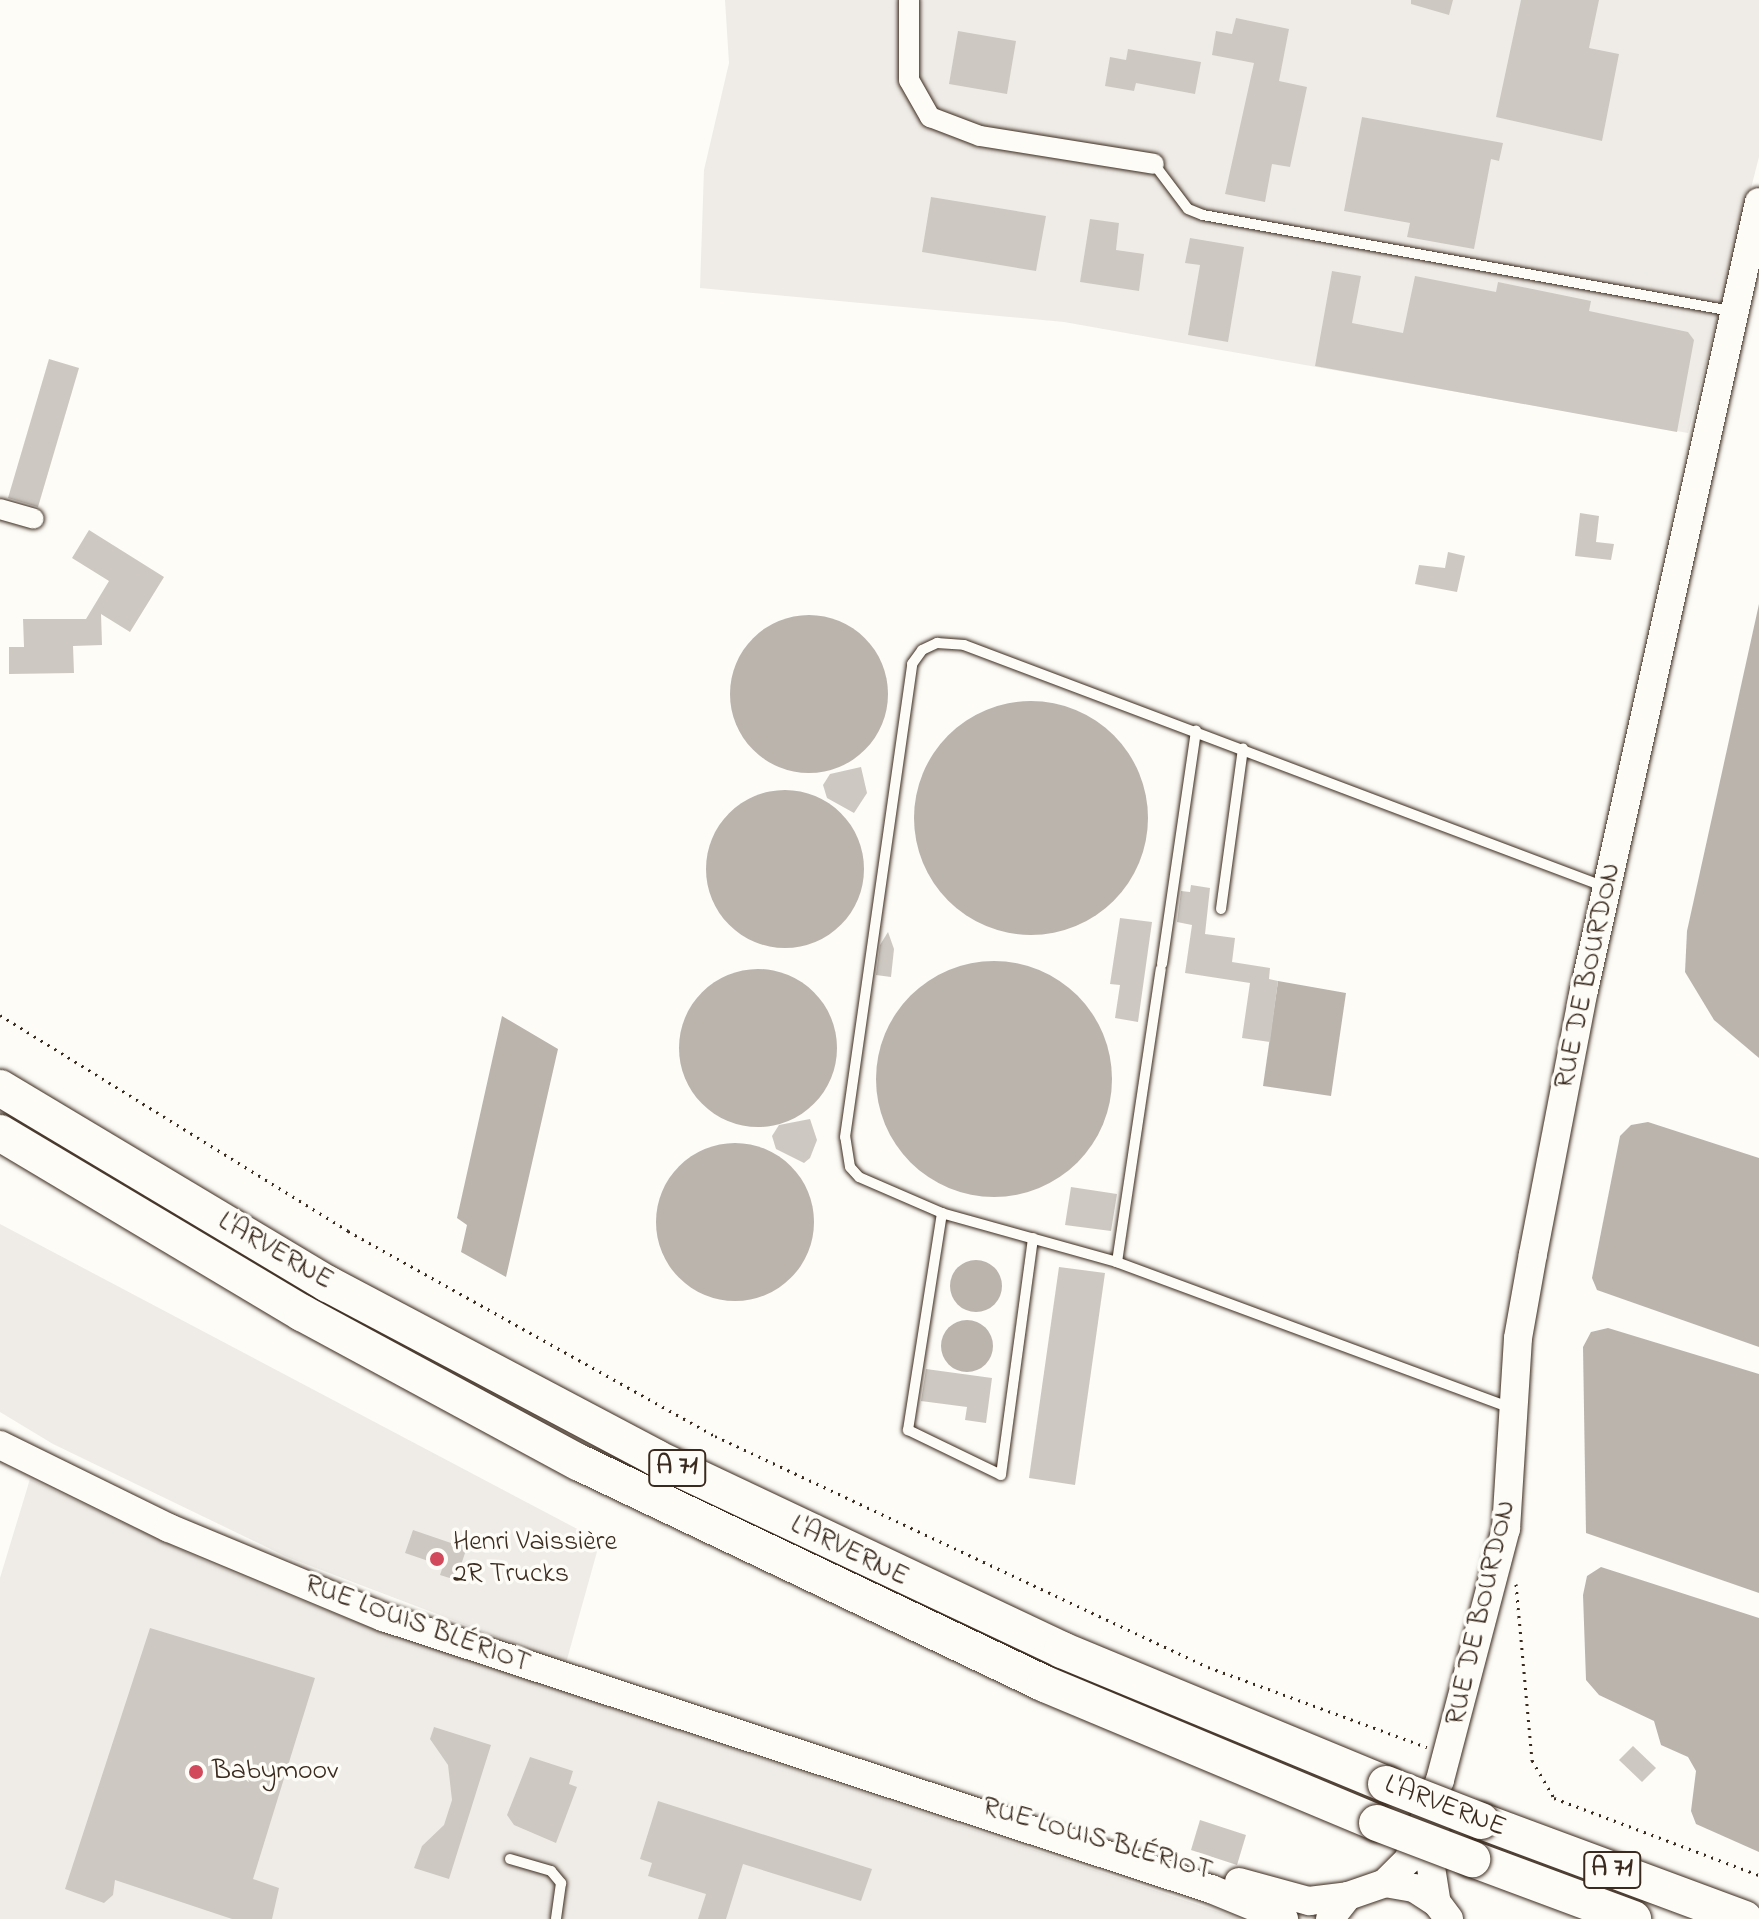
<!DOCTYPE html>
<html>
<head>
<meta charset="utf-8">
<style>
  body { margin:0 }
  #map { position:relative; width:1759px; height:1919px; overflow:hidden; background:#fdfcf7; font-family:"Indie Flower",sans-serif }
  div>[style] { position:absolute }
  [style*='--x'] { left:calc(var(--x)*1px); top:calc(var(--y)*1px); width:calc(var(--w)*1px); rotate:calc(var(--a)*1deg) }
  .built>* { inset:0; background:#efece7 }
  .water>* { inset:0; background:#bbb4ad }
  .round { border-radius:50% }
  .building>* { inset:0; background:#cdc8c2 }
  .path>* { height:3px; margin-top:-1.5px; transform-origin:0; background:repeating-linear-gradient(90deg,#3b2a1e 0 2px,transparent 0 8px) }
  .roads { filter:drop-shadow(0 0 2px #3b2a1e) drop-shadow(0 0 2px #3b2a1e) }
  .service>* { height:10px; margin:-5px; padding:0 5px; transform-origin:5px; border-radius:5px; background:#fdfcf7 }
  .minor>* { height:20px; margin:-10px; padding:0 10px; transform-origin:10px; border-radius:10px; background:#fdfcf7 }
  .secondary>* { height:28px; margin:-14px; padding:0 14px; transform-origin:14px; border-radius:14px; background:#fdfcf7 }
  .motorway>* { height:36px; margin:-18px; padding:0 18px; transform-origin:18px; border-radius:18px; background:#fdfcf7 }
  .bridges { filter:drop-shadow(0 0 2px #3b2a1e) drop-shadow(0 0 2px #3b2a1e) }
  .motorway-bridge>* { height:36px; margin:-18px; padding:0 18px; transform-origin:18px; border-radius:18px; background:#fdfcf7 }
  .dots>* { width:22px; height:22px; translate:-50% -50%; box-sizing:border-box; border:4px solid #fdfcf7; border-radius:50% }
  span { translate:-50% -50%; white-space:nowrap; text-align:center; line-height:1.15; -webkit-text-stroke:7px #fdfcf7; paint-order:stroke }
  .shield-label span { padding:2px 6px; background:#fdfcf7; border:2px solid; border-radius:6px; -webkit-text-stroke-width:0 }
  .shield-label { font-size:26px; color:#3b2a1e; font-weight:700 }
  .street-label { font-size:28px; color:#3b2a1e }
  .poi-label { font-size:28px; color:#3b2a1e }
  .left { translate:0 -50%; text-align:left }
</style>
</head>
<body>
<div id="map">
  <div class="built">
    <i style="clip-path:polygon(725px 0,1759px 0,1759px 157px,1688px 433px,1064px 322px,700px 288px,704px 170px,729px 63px)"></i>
    <i style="clip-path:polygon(0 1224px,600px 1541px,566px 1663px,287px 1557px,53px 1444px,0 1412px)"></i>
    <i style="clip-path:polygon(30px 1479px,216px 1566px,361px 1624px,1240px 1919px,0 1919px,0 1578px)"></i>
  </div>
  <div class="water">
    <i style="clip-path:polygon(1759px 604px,1759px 1058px,1714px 1020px,1685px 972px,1687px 931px)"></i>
    <i class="round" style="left:730px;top:615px;width:158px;height:158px"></i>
    <i class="round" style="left:914px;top:701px;width:234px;height:234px"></i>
    <i class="round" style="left:706px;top:790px;width:158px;height:158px"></i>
    <i class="round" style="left:876px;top:961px;width:236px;height:236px"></i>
    <i class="round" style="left:679px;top:969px;width:158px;height:158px"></i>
    <i style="clip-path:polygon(1278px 981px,1346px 993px,1331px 1096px,1263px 1086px)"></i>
    <i style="clip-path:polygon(502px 1016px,558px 1049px,506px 1277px,461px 1252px,467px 1225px,457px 1218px)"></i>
    <i style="clip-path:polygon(1648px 1122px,1759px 1158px,1759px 1347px,1597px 1290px,1592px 1278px,1620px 1136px,1631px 1125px)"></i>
    <i class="round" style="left:656px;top:1143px;width:158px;height:158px"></i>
    <i class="round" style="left:950px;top:1260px;width:52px;height:52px"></i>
    <i class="round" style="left:941px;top:1320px;width:52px;height:52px"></i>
    <i style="clip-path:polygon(1608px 1328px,1759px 1374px,1759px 1593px,1586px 1533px,1583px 1347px,1591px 1332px)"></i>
    <i style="clip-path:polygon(1601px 1567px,1759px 1618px,1759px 1852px,1696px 1824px,1691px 1811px,1696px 1771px,1688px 1757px,1661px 1745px,1654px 1721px,1599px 1695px,1586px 1680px,1583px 1595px,1587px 1576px)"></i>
  </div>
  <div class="building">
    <i style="clip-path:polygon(1411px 0,1453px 0,1449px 15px,1411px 4px)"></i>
    <i style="clip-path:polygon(1521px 0,1599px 0,1589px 48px,1619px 54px,1602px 141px,1496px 117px)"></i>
    <i style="clip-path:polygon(1236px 18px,1289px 29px,1279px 81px,1307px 87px,1290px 167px,1272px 164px,1265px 202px,1225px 194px,1254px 63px,1212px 55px,1216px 31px,1232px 34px)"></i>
    <i style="clip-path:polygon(958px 31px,1016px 41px,1007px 94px,949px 84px)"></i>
    <i style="clip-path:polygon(1128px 49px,1201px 62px,1195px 94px,1136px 83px,1134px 91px,1105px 86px,1110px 57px,1126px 60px)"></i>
    <i style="clip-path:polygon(1362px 117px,1503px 143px,1499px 161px,1491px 159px,1474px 249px,1407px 237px,1410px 223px,1344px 211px)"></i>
    <i style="clip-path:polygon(931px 197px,1046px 216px,1036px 271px,922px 252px)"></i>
    <i style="clip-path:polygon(1090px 219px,1119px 223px,1116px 250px,1144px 254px,1139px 291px,1080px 282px)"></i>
    <i style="clip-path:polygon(1190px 238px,1244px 247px,1228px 342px,1188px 335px,1200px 265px,1185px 263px)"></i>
    <i style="clip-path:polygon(1332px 271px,1361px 276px,1352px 323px,1403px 333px,1415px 276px,1496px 292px,1498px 282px,1591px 301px,1589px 311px,1688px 332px,1694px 340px,1677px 432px,1315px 366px)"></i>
    <i style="clip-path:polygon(49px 359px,79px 368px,38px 507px,8px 498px)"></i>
    <i style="clip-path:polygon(1580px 513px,1599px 516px,1596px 542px,1614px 544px,1611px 560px,1575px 556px)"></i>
    <i style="clip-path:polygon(89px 530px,164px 577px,130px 632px,101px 614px,102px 645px,73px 646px,74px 673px,9px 674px,9px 647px,24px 647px,23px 619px,86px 619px,109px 581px,72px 558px)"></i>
    <i style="clip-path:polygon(1448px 552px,1465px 556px,1457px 592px,1415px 584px,1419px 565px,1445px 568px)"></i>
    <i style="clip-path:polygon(861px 767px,867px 793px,854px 813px,827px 798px,823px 785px,830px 774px)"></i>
    <i style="clip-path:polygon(1191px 885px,1210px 888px,1205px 934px,1235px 938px,1232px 962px,1270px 968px,1269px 979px,1278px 981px,1270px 1042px,1242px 1038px,1250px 983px,1185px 973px,1192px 925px,1177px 922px,1181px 891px,1190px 892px)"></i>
    <i style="clip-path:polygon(1120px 918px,1152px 922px,1138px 1022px,1115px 1018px,1120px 985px,1110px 984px)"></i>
    <i style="clip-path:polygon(888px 932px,894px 949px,891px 977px,876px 975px,880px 945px)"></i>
    <i style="clip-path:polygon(810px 1119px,817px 1140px,810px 1158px,804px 1163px,776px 1149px,772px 1136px,779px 1125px)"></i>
    <i style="clip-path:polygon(1071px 1187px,1117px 1194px,1111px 1231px,1065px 1225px)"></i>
    <i style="clip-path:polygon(1059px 1267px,1105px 1273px,1075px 1485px,1029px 1478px)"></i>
    <i style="clip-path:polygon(926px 1369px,992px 1378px,986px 1423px,965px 1420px,967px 1407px,921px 1401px)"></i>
    <i style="clip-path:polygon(413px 1530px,451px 1543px,454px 1535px,469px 1541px,456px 1580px,440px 1575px,443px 1566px,405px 1553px)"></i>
    <i style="clip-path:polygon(150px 1628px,315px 1678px,253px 1879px,279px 1888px,272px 1919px,232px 1919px,115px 1880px,113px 1895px,104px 1903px,65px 1889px)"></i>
    <i style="clip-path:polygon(434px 1727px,491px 1745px,449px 1879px,414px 1868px,422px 1846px,444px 1825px,452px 1800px,448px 1765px,430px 1739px)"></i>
    <i style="clip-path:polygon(1633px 1746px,1656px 1768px,1642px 1782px,1619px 1760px)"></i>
    <i style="clip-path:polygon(530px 1757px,573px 1771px,569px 1784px,577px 1787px,556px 1843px,514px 1825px,507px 1815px)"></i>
    <i style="clip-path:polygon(658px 1801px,872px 1869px,861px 1901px,743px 1864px,726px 1919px,698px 1919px,706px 1894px,648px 1876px,652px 1863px,640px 1859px)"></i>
    <i style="clip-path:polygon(1200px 1820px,1246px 1835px,1237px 1865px,1191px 1850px)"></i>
  </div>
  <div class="path">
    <i style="--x:0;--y:1015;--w:410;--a:31.8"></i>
    <i style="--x:348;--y:1231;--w:420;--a:29.2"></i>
    <i style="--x:715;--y:1436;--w:544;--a:25.11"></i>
    <i style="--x:1208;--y:1667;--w:233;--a:20.1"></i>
    <i style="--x:1516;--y:1584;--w:177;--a:84.8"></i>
    <i style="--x:1532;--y:1760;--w:44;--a:59.9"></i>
    <i style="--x:1554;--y:1798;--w:219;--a:20.6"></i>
  </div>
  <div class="roads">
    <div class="service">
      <i style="--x:1154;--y:164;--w:56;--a:52.9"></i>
      <i style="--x:1188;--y:209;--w:16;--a:22"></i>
      <i style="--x:1203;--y:215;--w:537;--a:10.3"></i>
      <i style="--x:1221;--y:909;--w:162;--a:-82.2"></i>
      <i style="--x:1162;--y:964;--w:236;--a:-81.7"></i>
      <i style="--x:942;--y:1213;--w:220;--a:98.9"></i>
      <i style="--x:908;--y:1430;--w:103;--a:25.8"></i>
      <i style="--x:1001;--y:1475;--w:239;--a:-82.3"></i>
      <i style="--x:1117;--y:1262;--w:296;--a:-81.5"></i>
      <i style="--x:1511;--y:1408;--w:420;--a:-159.7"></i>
      <i style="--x:1117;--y:1262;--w:182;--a:-164.4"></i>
      <i style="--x:942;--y:1213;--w:90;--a:-156.6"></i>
      <i style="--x:859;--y:1177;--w:13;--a:-132"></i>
      <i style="--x:850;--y:1167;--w:30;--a:-99"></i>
      <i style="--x:845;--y:1137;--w:478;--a:-81.9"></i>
      <i style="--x:912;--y:664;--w:17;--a:-54"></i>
      <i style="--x:922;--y:650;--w:17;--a:-25"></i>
      <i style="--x:937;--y:643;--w:27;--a:4"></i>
      <i style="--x:964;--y:645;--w:685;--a:20.68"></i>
      <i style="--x:510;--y:1859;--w:43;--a:16.3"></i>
      <i style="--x:551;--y:1871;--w:16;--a:50"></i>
      <i style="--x:561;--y:1883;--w:36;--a:98"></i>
    </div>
    <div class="minor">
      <i style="--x:909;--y:0;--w:80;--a:90"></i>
      <i style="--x:909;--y:80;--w:43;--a:60.4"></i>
      <i style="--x:930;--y:117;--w:53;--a:20.8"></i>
      <i style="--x:980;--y:136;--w:176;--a:9.1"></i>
      <i style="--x:0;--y:509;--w:35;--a:16"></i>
    </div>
    <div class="secondary">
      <i style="--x:0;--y:1445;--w:188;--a:26.2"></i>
      <i style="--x:169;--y:1528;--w:232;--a:22.6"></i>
      <i style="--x:383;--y:1617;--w:872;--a:18.19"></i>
      <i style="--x:1211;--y:1889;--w:79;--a:22.3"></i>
      <i style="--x:1436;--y:1825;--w:42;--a:96.8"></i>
      <i style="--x:1431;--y:1867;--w:36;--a:81"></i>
      <i style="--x:1239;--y:1882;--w:73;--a:15.2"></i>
      <i style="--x:1309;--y:1901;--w:39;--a:-7"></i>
      <i style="--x:1385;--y:1883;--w:33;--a:-45"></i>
      <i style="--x:1408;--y:1860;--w:86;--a:-68.2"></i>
      <i style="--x:1440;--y:1780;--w:260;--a:-75.3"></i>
      <i style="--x:1506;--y:1529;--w:191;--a:-86.4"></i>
      <i style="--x:1518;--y:1338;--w:85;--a:-79.9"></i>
      <i style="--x:1533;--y:1254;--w:269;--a:-79.1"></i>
      <i style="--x:1584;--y:990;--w:807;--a:-77.48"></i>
      <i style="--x:1330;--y:1919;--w:29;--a:-52"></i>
      <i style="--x:1348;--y:1896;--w:39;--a:-19"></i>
      <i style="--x:1385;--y:1883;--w:29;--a:10"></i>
      <i style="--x:1414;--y:1888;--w:27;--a:33"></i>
      <i style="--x:1437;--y:1903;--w:20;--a:53"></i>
    </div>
    <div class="motorway">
      <i style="--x:0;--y:1088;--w:382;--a:30.9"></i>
      <i style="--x:328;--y:1284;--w:371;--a:27.9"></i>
      <i style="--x:656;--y:1458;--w:449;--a:25.3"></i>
      <i style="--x:1062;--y:1650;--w:351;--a:22.5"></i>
      <i style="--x:0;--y:1133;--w:352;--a:30.8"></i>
      <i style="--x:302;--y:1313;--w:314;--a:28.4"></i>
      <i style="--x:578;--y:1462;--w:517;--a:25.43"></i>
      <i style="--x:1045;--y:1684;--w:360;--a:22.7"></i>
      <i style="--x:1481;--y:1821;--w:281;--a:20.4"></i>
      <i style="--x:1472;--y:1859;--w:172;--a:20.4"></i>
    </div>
  </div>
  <div class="bridges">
    <div class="motorway-bridge">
      <i style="--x:1386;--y:1784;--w:102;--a:21.3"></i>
      <i style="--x:1377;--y:1823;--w:102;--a:20.8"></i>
    </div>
  </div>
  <div class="dots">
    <i style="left:437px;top:1559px;background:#d1495b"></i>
    <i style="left:196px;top:1772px;background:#d1495b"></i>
  </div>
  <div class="shield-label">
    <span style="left:677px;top:1468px">A 71</span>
    <span style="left:1612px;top:1870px">A 71</span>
  </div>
  <div class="street-label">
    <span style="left:1589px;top:976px;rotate:-78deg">RUE DE BOURDON</span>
    <span style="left:275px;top:1252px;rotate:30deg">L'ARVERNE</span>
    <span style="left:849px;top:1552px;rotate:26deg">L'ARVERNE</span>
    <span style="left:1482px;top:1613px;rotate:-77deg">RUE DE BOURDON</span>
    <span style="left:417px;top:1625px;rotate:20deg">RUE LOUIS BLÉRIOT</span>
    <span style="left:1445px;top:1807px;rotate:21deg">L'ARVERNE</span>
    <span style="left:1097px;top:1840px;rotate:16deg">RUE LOUIS BLÉRIOT</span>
  </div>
  <div class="poi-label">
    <span class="left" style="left:453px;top:1559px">Henri Vaissière<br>2R Trucks</span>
    <span class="left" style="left:212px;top:1772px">Babymoov</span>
  </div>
</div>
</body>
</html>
